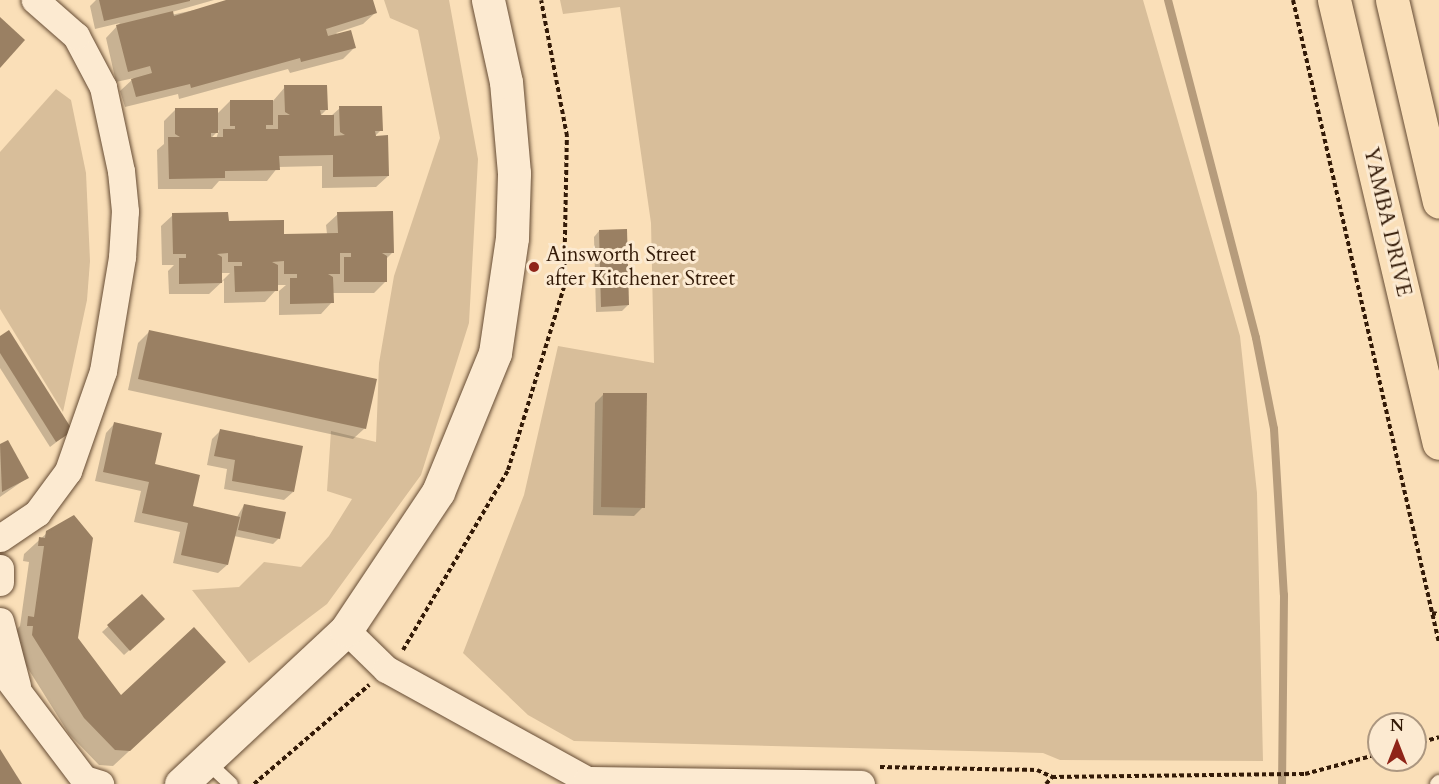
<!DOCTYPE html>
<html>
<head>
<meta charset="utf-8">
<style>
  body { margin:0 }
  #map { position:relative; width:1439px; height:784px; overflow:hidden; background:#fadfb8; font-family:Cardo,serif }
  div>[style] { position:absolute }
  [style*='--x'] { left:calc(var(--x)*1px); top:calc(var(--y)*1px); width:calc(var(--w)*1px); rotate:calc(var(--a)*1deg) }
  .green>* { inset:0; background:#d8be9a }
  .shadow>* { inset:0; background:#0003 }
  .stream>* { height:8px; margin:-4px; padding:0 4px; transform-origin:4px; border-radius:4px; background:#b69c7c }
  .building>* { inset:0; background:#9a8063 }
  .path>* { height:4px; margin-top:-2px; transform-origin:0; background:repeating-linear-gradient(90deg,#331a07 0 4.5px,transparent 0 7.5px) }
  .roads { filter:drop-shadow(0 0 2px #654b33) drop-shadow(0 0 2px #654b33) }
  .lane>* { height:14px; margin:-7px; padding:0 7px; transform-origin:7px; border-radius:7px; background:#fcead1 }
  .street>* { height:27px; margin:-13.5px; padding:0 13.5px; transform-origin:13.5px; border-radius:13.5px; background:#fcead1 }
  .secondary>* { height:33px; margin:-16.5px; padding:0 16.5px; transform-origin:16.5px; border-radius:16.5px; background:#fcead1 }
  .primary>* { height:33px; margin:-16.5px; padding:0 16.5px; transform-origin:16.5px; border-radius:16.5px; background:#fadfb8 }
  .dots>* { width:16px; height:16px; translate:-50% -50%; box-sizing:border-box; border:3px solid #fcead1; border-radius:50% }
  span { translate:-50% -50%; white-space:nowrap; text-align:center; line-height:1.15; -webkit-text-stroke:6px #fcead1; paint-order:stroke }
  .street-label { font-size:21px; color:#331a07 }
  .poi-label { font-size:21px; color:#331a07 }
  .left { translate:0 -50%; text-align:left }
  .north { position:absolute; left:1367px; top:712px; width:60px; height:60px; box-sizing:border-box; background:#fcead1; border:2px solid #ac9780; border-radius:50%; rotate:0deg; font-size:16px; font-weight:700; line-height:24px; text-align:center; color:#331a07 }
  .north::after { content:''; display:block; margin:auto; width:21px; height:27px; background:#8f2418; clip-path:polygon(50% 0,100% 100%,50% 72%,0 100%) }
</style>
</head>
<body>
<div id="map">
  <div class="green">
    <i style="clip-path:polygon(384px 0,449px 0,478px 159px,469px 323px,421px 475px,327px 604px,249px 663px,192px 590px,239px 587px,264px 562px,301px 567px,329px 536px,352px 499px,327px 491px,331px 431px,376px 442px,379px 363px,394px 276px,440px 138px,418px 30px,390px 18px)"></i>
    <i style="clip-path:polygon(560px 0,1143px 0,1240px 336px,1257px 493px,1263px 761px,1060px 760px,1043px 753px,574px 741px,528px 715px,463px 653px,524px 495px,558px 346px,654px 363px,651px 223px,620px 7px,563px 14px)"></i>
    <i style="clip-path:polygon(56px 89px,71px 100px,86px 173px,90px 261px,87px 300px,63px 412px,0 309px,0 152px)"></i>
  </div>
  <div class="shadow">
    <i style="clip-path:polygon(96px 0,214px 0,133px 23px,242px 0,372px 0,375px 13px,363px 24px,336px 33px,354px 48px,343px 59px,290px 73px,288px 69px,179px 99px,178px 94px,125px 107px,120px 91px,134px 78px,116px 82px,106px 38px,120px 23px,95px 29px,90px 6px)"></i>
    <i style="clip-path:polygon(evenodd,285px 87px,326px 110px,320px 116px,331px 116px,340px 108px,381px 130px,374px 137px,388px 176px,376px 187px,322px 188px,322px 166px,278px 167px,267px 181px,219px 181px,212px 189px,158px 189px,157px 150px,164px 144px,164px 121px,175px 110px,216px 115px,230px 101px,273px 101px,285px 87px,219px 130px,216px 139px,210px 139px,219px 130px)"></i>
    <i style="clip-path:polygon(evenodd,338px 214px,393px 252px,386px 259px,386px 281px,374px 293px,332px 293px,332px 302px,321px 314px,279px 315px,279px 291px,286px 285px,276px 285px,276px 290px,265px 302px,224px 303px,224px 280px,209px 294px,169px 294px,168px 271px,174px 265px,162px 265px,161px 226px,173px 215px,282px 235px,327px 234px,326px 225px,338px 214px,221px 273px,230px 273px,221px 282px,221px 273px)"></i>
    <i style="clip-path:polygon(599px 231px,628px 305px,622px 311px,596px 312px,594px 237px)"></i>
    <i style="clip-path:polygon(150px 331px,365px 428px,353px 439px,128px 390px,138px 343px)"></i>
    <i style="clip-path:polygon(0 338px,71px 431px,50px 447px,0 368px)"></i>
    <i style="clip-path:polygon(604px 394px,643px 507px,634px 516px,593px 515px,595px 403px)"></i>
    <i style="clip-path:polygon(114px 424px,192px 507px,237px 517px,244px 505px,279px 538px,273px 544px,234px 536px,227px 565px,218px 573px,173px 563px,180px 532px,134px 522px,141px 491px,95px 481px,106px 433px)"></i>
    <i style="clip-path:polygon(221px 430px,293px 492px,284px 500px,224px 489px,227px 469px,207px 465px,212px 439px)"></i>
    <i style="clip-path:polygon(7px 442px,27px 478px,0 497px,0 445px)"></i>
    <i style="clip-path:polygon(47px 533px,76px 638px,120px 698px,209px 677px,113px 766px,99px 765px,69px 734px,17px 651px,13px 633px,20px 626px,29px 562px,23px 561px,24px 554px)"></i>
    <i style="clip-path:polygon(142px 596px,157px 625px,124px 655px,102px 632px)"></i>
  </div>
  <div class="stream">
    <i style="--x:1168;--y:0;--w:349;--a:75.4"></i>
    <i style="--x:1256;--y:338;--w:93;--a:78.8"></i>
    <i style="--x:1274;--y:429;--w:166;--a:86.6"></i>
    <i style="--x:1284;--y:595;--w:189;--a:90.6"></i>
  </div>
  <div class="building">
    <i style="clip-path:polygon(99px 0,190px 0,190px 1px,104px 21px)"></i>
    <i style="clip-path:polygon(226px 0,373px 0,377px 13px,326px 29px,328px 36px,351px 30px,356px 48px,301px 62px,300px 58px,191px 88px,190px 84px,136px 97px,131px 79px,152px 73px,150px 66px,128px 72px,116px 25px,173px 11px,174px 16px)"></i>
    <i style="clip-path:polygon(0 17px,25px 40px,0 68px)"></i>
    <i style="clip-path:polygon(284px 85px,327px 85px,328px 110px,320px 110px,321px 115px,334px 115px,334px 136px,345px 135px,340px 132px,339px 106px,382px 106px,383px 131px,375px 131px,376px 136px,388px 135px,389px 176px,333px 177px,333px 155px,279px 156px,280px 170px,225px 171px,225px 178px,169px 179px,168px 137px,180px 137px,175px 134px,175px 108px,218px 108px,218px 133px,211px 133px,211px 137px,223px 137px,223px 129px,235px 129px,235px 126px,230px 126px,230px 100px,273px 100px,273px 125px,266px 125px,266px 129px,278px 129px,278px 115px,290px 115px,285px 112px)"></i>
    <i style="clip-path:polygon(393px 211px,394px 253px,382px 253px,387px 256px,387px 282px,344px 282px,344px 257px,351px 257px,351px 253px,340px 253px,340px 274px,328px 274px,333px 277px,334px 303px,290px 304px,290px 278px,297px 278px,297px 274px,284px 274px,284px 261px,272px 262px,278px 265px,278px 291px,235px 292px,234px 266px,242px 266px,242px 262px,228px 262px,228px 253px,217px 254px,222px 257px,222px 283px,179px 284px,179px 258px,186px 258px,186px 254px,173px 254px,172px 213px,228px 212px,229px 221px,284px 220px,284px 234px,338px 233px,337px 212px)"></i>
    <i style="clip-path:polygon(627px 229px,629px 305px,601px 307px,599px 230px)"></i>
    <i style="clip-path:polygon(9px 330px,73px 431px,56px 442px,0 353px,0 336px)"></i>
    <i style="clip-path:polygon(149px 330px,377px 379px,366px 429px,138px 379px)"></i>
    <i style="clip-path:polygon(603px 393px,647px 393px,645px 508px,601px 507px)"></i>
    <i style="clip-path:polygon(114px 422px,162px 433px,155px 464px,200px 475px,193px 506px,240px 517px,228px 565px,181px 555px,188px 523px,142px 513px,149px 482px,103px 472px)"></i>
    <i style="clip-path:polygon(220px 429px,303px 446px,294px 492px,232px 481px,235px 460px,214px 456px)"></i>
    <i style="clip-path:polygon(8px 440px,29px 478px,2px 492px,0 444px)"></i>
    <i style="clip-path:polygon(244px 504px,286px 512px,280px 539px,238px 530px)"></i>
    <i style="clip-path:polygon(74px 515px,93px 538px,78px 638px,121px 695px,194px 627px,226px 662px,130px 751px,115px 750px,84px 718px,32px 635px,33px 626px,27px 626px,28px 616px,34px 617px,44px 546px,38px 546px,39px 537px,45px 538px,46px 531px)"></i>
    <i style="clip-path:polygon(142px 594px,165px 619px,130px 651px,107px 625px)"></i>
    <i style="clip-path:polygon(0 749px,22px 784px,0 784px)"></i>
  </div>
  <div class="path">
    <i style="--x:1293;--y:0;--w:659;--a:77.21"></i>
    <i style="--x:1432;--y:613;--w:7;--a:8"></i>
    <i style="--x:403;--y:650;--w:208;--a:-59.7"></i>
    <i style="--x:508;--y:470;--w:191;--a:-73"></i>
    <i style="--x:564;--y:287;--w:151;--a:-88.9"></i>
    <i style="--x:567;--y:136;--w:138;--a:-100.8"></i>
    <i style="--x:1415;--y:744;--w:25;--a:-16"></i>
    <i style="--x:880;--y:767;--w:157;--a:1.1"></i>
    <i style="--x:1037;--y:770;--w:17;--a:25"></i>
    <i style="--x:254;--y:784;--w:152;--a:-40.7"></i>
    <i style="--x:1046;--y:784;--w:9;--a:-49"></i>
    <i style="--x:1052;--y:777;--w:253;--a:-0.7"></i>
    <i style="--x:1305;--y:774;--w:77;--a:-15.1"></i>
  </div>
  <div class="roads">
    <div class="lane">
      <i style="--x:206;--y:761;--w:34;--a:43"></i>
      <i style="--x:1437;--y:784;--w:3;--a:-45"></i>
    </div>
    <div class="street">
      <i style="--x:0;--y:538;--w:45;--a:-34"></i>
      <i style="--x:37;--y:513;--w:52;--a:-53.6"></i>
      <i style="--x:68;--y:471;--w:106;--a:-70.7"></i>
      <i style="--x:103;--y:371;--w:116;--a:-80.5"></i>
      <i style="--x:122;--y:257;--w:46;--a:-86.3"></i>
      <i style="--x:125;--y:211;--w:40;--a:-95.7"></i>
      <i style="--x:121;--y:171;--w:86;--a:-102.1"></i>
      <i style="--x:103;--y:87;--w:58;--a:-117.9"></i>
      <i style="--x:76;--y:36;--w:55;--a:-138.7"></i>
      <i style="--x:0;--y:568;--w:14;--a:90"></i>
      <i style="--x:0;--y:621;--w:67;--a:75.3"></i>
      <i style="--x:346;--y:630;--w:56;--a:44.3"></i>
      <i style="--x:386;--y:669;--w:230;--a:28.9"></i>
      <i style="--x:587;--y:780;--w:274;--a:0.8"></i>
      <i style="--x:0;--y:668;--w:139;--a:52.9"></i>
      <i style="--x:84;--y:779;--w:17;--a:17"></i>
    </div>
    <div class="secondary">
      <i style="--x:181;--y:784;--w:226;--a:-43"></i>
      <i style="--x:346;--y:630;--w:166;--a:-56.3"></i>
      <i style="--x:438;--y:492;--w:150;--a:-67.7"></i>
      <i style="--x:495;--y:353;--w:116;--a:-81.6"></i>
      <i style="--x:512;--y:238;--w:65;--a:-88.2"></i>
      <i style="--x:514;--y:173;--w:91;--a:-95"></i>
      <i style="--x:506;--y:82;--w:84;--a:-102.4"></i>
    </div>
    <div class="primary">
      <i style="--x:1334;--y:0;--w:455;--a:76.7"></i>
      <i style="--x:1392;--y:0;--w:207;--a:76.9"></i>
    </div>
  </div>
  <div class="dots">
    <i style="left:534px;top:267px;background:#8f2418"></i>
  </div>
  <div class="street-label">
    <span style="left:1387px;top:222px;rotate:77deg">YAMBA DRIVE</span>
  </div>
  <div class="poi-label">
    <span class="left" style="left:546px;top:267px">Ainsworth Street<br>after Kitchener Street</span>
  </div>
  <div class="north">N</div>
</div>
</body>
</html>
